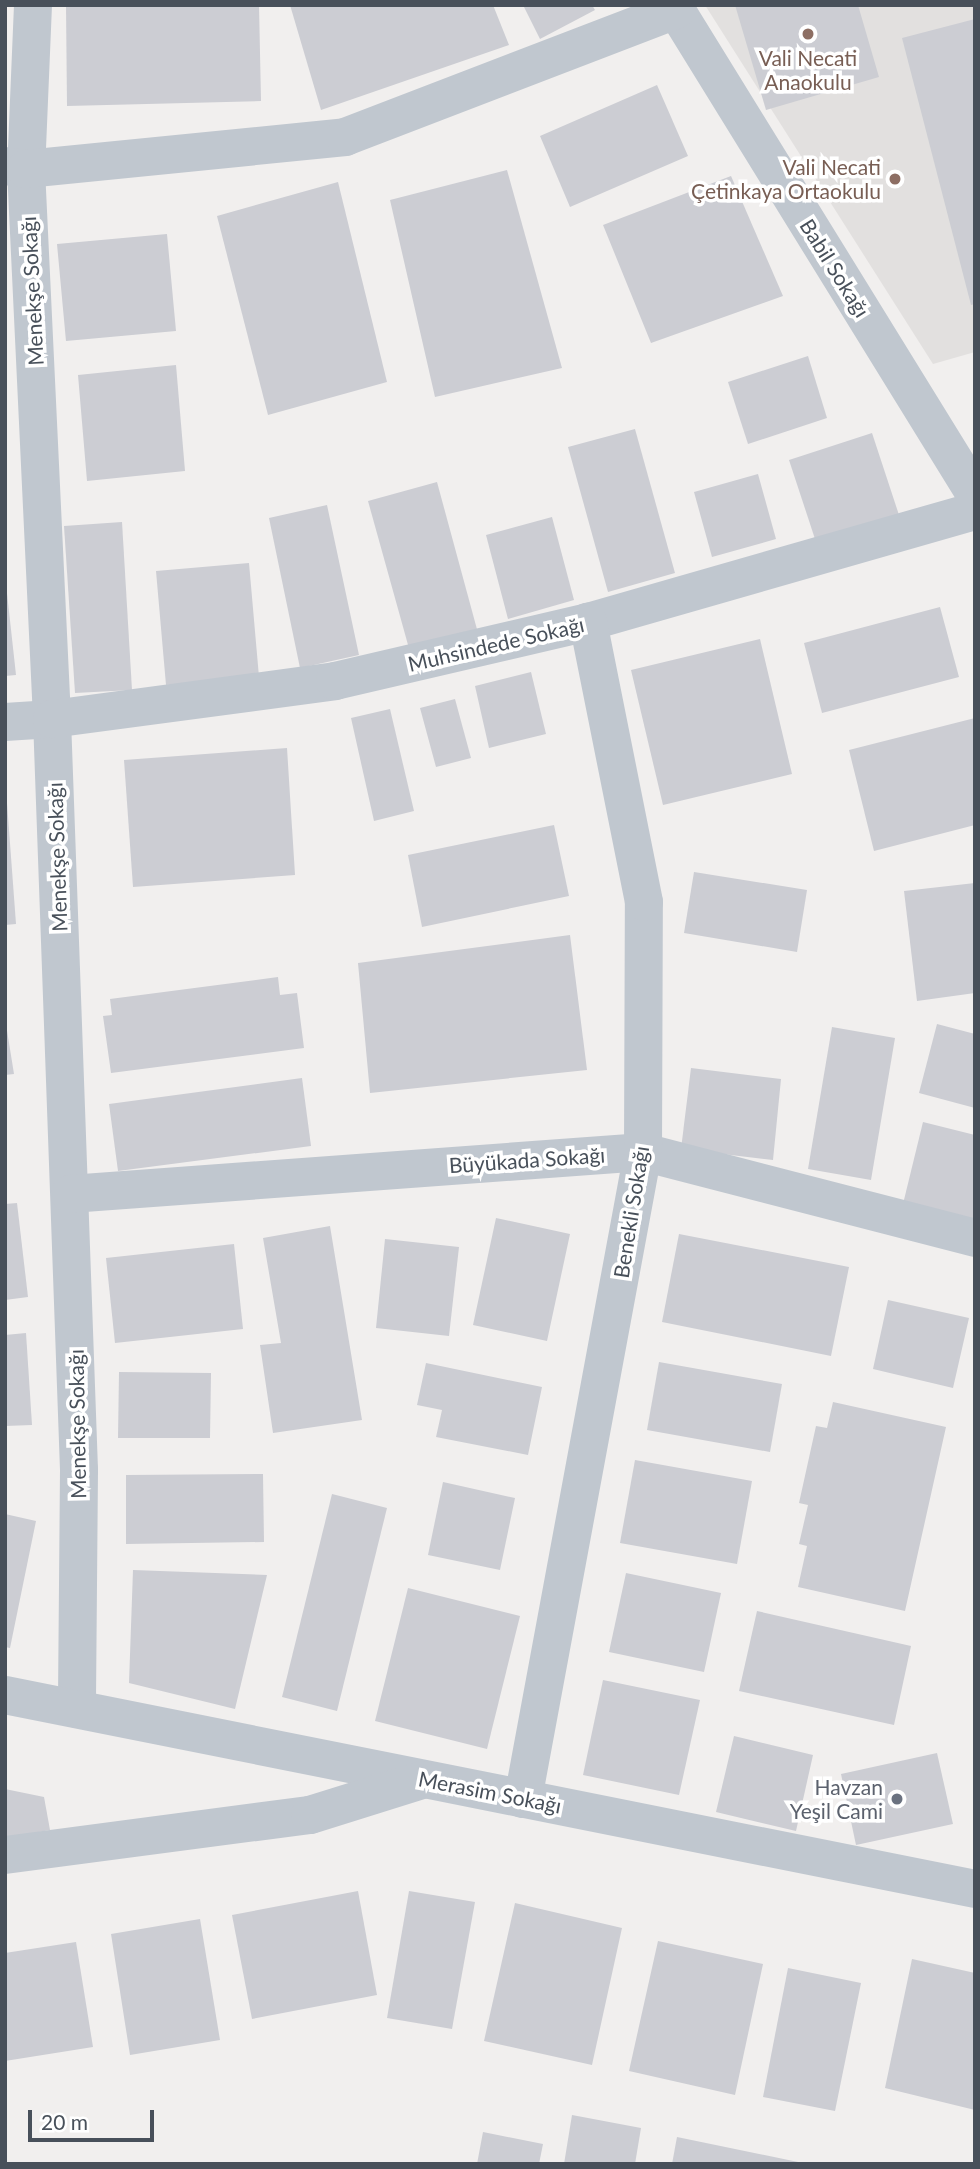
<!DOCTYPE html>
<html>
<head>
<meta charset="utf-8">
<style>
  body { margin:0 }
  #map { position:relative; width:980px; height:2169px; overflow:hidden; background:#f1efee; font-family:Lato,sans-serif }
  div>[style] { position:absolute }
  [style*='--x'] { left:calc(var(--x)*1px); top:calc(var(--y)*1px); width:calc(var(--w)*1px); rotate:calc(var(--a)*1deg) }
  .education>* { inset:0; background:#e2e0df }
  .building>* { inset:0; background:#cccdd3 }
  .minor>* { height:38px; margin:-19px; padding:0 19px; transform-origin:19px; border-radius:19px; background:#c0c7cf }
  .dots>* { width:19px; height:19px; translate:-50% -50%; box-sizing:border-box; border:4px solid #fff; border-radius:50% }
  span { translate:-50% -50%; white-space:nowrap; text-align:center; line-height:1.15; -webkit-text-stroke:7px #fff; paint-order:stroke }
  .education-label { font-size:21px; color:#785e54 }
  .right { translate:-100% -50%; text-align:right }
  .street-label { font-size:21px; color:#48505a }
  .worship-label { font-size:21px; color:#5b616d }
  .frame { position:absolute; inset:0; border:7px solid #48505a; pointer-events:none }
  .scale { position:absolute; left:28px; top:2110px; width:126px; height:32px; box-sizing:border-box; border:4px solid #48505a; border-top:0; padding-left:9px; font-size:21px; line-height:24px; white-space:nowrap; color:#48505a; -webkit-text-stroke:5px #fff; paint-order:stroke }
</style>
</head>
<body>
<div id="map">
  <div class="education">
    <i style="clip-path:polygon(705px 5px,975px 5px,975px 352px,933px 364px)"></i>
  </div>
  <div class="building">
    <i style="clip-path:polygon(66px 5px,259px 5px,261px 101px,67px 106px)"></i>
    <i style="clip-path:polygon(290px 5px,493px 5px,509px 45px,321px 110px)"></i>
    <i style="clip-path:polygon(523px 5px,592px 5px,595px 10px,540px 39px)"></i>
    <i style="clip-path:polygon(735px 5px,858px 5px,879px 77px,766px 110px)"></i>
    <i style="clip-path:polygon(975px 19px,975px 304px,971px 305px,902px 38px)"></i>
    <i style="clip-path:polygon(657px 85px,688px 156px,570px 207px,540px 136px)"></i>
    <i style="clip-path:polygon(507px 170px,562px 368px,435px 397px,390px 200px)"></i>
    <i style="clip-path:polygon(731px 176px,783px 296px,651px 343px,603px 225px)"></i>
    <i style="clip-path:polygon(338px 182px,387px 382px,268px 415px,217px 216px)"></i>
    <i style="clip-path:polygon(167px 234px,176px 331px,66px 341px,57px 244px)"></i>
    <i style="clip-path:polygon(808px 356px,827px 418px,748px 444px,728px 382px)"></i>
    <i style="clip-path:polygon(176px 365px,185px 471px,87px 481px,78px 375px)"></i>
    <i style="clip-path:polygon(635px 429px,675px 573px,608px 592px,568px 447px)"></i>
    <i style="clip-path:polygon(872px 433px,899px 515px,816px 542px,789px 460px)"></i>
    <i style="clip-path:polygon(758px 474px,776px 539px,712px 557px,694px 492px)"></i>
    <i style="clip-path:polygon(437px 482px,478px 633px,410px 652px,368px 501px)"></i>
    <i style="clip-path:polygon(327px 505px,359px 655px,300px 668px,269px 518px)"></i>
    <i style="clip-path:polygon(552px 517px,574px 600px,508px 619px,486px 535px)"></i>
    <i style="clip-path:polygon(122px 522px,132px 690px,75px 693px,64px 526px)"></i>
    <i style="clip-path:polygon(249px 563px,259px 677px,166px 685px,156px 571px)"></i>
    <i style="clip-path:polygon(5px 575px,16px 675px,5px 676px)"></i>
    <i style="clip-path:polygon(940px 607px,959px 677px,822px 713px,804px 643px)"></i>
    <i style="clip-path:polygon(760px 639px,792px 774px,663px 805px,631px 670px)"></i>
    <i style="clip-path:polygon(531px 672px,546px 734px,489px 748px,475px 686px)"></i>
    <i style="clip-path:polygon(455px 699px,471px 758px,436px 767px,420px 708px)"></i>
    <i style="clip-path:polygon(390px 709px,414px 811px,374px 821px,351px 718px)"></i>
    <i style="clip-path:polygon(975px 718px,975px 825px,874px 851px,849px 750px)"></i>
    <i style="clip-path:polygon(287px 748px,295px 875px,133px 887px,124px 760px)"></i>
    <i style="clip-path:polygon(5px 776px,16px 924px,5px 925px)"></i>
    <i style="clip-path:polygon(554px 825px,569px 896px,422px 927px,408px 855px)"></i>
    <i style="clip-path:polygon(694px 872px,807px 890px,797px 952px,684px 933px)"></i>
    <i style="clip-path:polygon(975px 883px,975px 993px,917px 1001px,904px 891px)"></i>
    <i style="clip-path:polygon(570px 935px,587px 1070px,370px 1093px,358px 963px)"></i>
    <i style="clip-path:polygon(278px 977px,280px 995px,297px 993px,304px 1048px,111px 1073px,103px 1016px,112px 1015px,110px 999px)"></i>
    <i style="clip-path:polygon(5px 1018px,14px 1074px,5px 1075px)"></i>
    <i style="clip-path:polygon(937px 1024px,975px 1034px,975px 1108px,919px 1093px)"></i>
    <i style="clip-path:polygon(832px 1027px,895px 1038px,871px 1180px,808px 1169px)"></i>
    <i style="clip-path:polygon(691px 1068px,781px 1079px,773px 1160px,681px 1149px)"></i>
    <i style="clip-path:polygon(302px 1078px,311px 1146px,118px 1171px,109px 1104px)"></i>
    <i style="clip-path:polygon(923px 1122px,975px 1135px,975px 1226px,902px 1208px)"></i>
    <i style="clip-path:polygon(17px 1203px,28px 1297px,5px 1300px,5px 1204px)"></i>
    <i style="clip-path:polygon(496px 1218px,570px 1234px,547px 1341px,473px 1325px)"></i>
    <i style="clip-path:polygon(330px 1226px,362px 1420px,273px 1433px,260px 1345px,281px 1343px,263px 1238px)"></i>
    <i style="clip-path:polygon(679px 1234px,849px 1267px,831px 1356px,662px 1322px)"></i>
    <i style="clip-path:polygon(385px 1239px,459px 1247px,449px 1336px,376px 1328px)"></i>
    <i style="clip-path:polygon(234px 1244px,243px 1329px,115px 1343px,106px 1258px)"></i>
    <i style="clip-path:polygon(888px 1300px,969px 1318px,953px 1388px,873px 1369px)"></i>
    <i style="clip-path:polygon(26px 1333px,32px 1425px,5px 1426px,5px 1335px)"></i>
    <i style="clip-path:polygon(659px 1362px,782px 1384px,770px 1452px,647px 1430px)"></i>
    <i style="clip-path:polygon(426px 1363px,542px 1387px,528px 1455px,436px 1437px,442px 1410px,417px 1405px)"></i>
    <i style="clip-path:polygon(119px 1372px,211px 1373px,210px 1438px,118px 1438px)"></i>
    <i style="clip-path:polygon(833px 1402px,946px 1427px,905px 1611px,798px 1587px,807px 1546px,799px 1544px,808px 1505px,799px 1503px,816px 1426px,827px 1428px)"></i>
    <i style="clip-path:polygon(635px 1460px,752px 1481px,737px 1564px,620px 1543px)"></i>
    <i style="clip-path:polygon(263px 1474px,264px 1542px,126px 1544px,126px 1475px)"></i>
    <i style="clip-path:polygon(443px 1482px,515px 1498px,500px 1570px,428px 1555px)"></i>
    <i style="clip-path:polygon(332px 1494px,387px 1508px,337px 1711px,282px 1697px)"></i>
    <i style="clip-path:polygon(5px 1514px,36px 1521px,10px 1648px,5px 1647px)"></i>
    <i style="clip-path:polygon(133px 1570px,267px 1575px,235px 1709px,129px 1683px)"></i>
    <i style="clip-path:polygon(626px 1573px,721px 1593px,704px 1672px,609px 1652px)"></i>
    <i style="clip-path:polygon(408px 1588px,520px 1616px,487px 1749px,375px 1721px)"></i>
    <i style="clip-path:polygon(757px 1611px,911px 1646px,894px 1725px,739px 1691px)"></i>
    <i style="clip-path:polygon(603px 1680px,700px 1700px,679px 1795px,583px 1775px)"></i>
    <i style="clip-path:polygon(734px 1736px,813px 1755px,796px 1831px,716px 1812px)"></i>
    <i style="clip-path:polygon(937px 1753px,953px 1824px,856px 1845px,841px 1774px)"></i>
    <i style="clip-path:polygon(5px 1789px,44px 1797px,50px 1830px,5px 1838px)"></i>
    <i style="clip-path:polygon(358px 1891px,377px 1995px,252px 2019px,232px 1915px)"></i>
    <i style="clip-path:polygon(409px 1891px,475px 1902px,452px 2029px,387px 2018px)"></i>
    <i style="clip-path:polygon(515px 1903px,622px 1928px,592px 2065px,484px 2041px)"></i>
    <i style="clip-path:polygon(200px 1919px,220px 2040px,130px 2055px,111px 1934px)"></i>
    <i style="clip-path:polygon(658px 1941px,763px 1964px,735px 2095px,629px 2071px)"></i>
    <i style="clip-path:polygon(76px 1942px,93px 2047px,5px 2061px,5px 1953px)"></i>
    <i style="clip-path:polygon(912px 1959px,975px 1973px,975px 2110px,885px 2088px)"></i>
    <i style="clip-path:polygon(788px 1968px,861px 1983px,835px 2111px,763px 2097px)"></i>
    <i style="clip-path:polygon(572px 2115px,641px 2128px,635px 2164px,564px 2164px)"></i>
    <i style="clip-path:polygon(483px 2132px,543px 2144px,539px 2164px,477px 2164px)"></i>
    <i style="clip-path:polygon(677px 2137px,803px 2163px,803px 2164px,672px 2164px)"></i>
  </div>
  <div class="minor">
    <i style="--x:33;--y:5;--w:164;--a:92.4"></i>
    <i style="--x:26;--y:169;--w:551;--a:87.29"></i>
    <i style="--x:52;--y:719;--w:751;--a:87.94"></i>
    <i style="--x:79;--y:1470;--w:239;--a:90.5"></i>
    <i style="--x:673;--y:5;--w:575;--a:58.3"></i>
    <i style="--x:5;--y:166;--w:21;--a:8"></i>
    <i style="--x:26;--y:169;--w:321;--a:-5.7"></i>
    <i style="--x:345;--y:137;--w:355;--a:-21"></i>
    <i style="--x:5;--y:722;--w:47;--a:-3.7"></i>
    <i style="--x:52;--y:719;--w:286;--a:-7.6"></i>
    <i style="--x:335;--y:681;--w:260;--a:-13.1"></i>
    <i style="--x:588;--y:622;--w:403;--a:-16"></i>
    <i style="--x:70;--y:1194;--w:575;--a:-4.19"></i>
    <i style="--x:643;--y:1152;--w:343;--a:14.5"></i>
    <i style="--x:5;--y:1695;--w:989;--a:11.31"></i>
    <i style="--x:523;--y:1799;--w:658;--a:-79.49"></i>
    <i style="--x:643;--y:1152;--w:250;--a:-89.8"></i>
    <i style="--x:644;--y:902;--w:286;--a:-101.3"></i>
    <i style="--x:5;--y:1855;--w:308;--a:-7.5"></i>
    <i style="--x:310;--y:1815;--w:117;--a:-17.4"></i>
  </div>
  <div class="dots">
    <i style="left:808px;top:34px;background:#8d6e63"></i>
    <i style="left:895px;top:179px;background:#8d6e63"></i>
    <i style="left:897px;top:1799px;background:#6b7280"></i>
  </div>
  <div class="education-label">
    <span style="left:808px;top:70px">Vali Necati<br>Anaokulu</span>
    <span class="right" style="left:881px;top:179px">Vali Necati<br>Çetinkaya Ortaokulu</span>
  </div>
  <div class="street-label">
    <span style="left:835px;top:268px;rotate:58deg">Babil Sokağı</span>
    <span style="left:32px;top:291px;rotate:-93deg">Menekşe Sokağı</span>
    <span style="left:496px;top:644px;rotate:-13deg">Muhsindede Sokağı</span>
    <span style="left:57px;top:857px;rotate:-92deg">Menekşe Sokağı</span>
    <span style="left:527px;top:1160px;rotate:-4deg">Büyükada Sokağı</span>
    <span style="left:631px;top:1212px;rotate:-81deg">Benekli Sokağı</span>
    <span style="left:77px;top:1424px;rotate:-91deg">Menekşe Sokağı</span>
    <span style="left:490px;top:1792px;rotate:11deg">Merasim Sokağı</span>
  </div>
  <div class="worship-label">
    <span class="right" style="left:883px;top:1799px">Havzan<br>Yeşil Cami</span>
  </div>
  <div class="frame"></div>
  <div class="scale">20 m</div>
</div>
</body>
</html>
